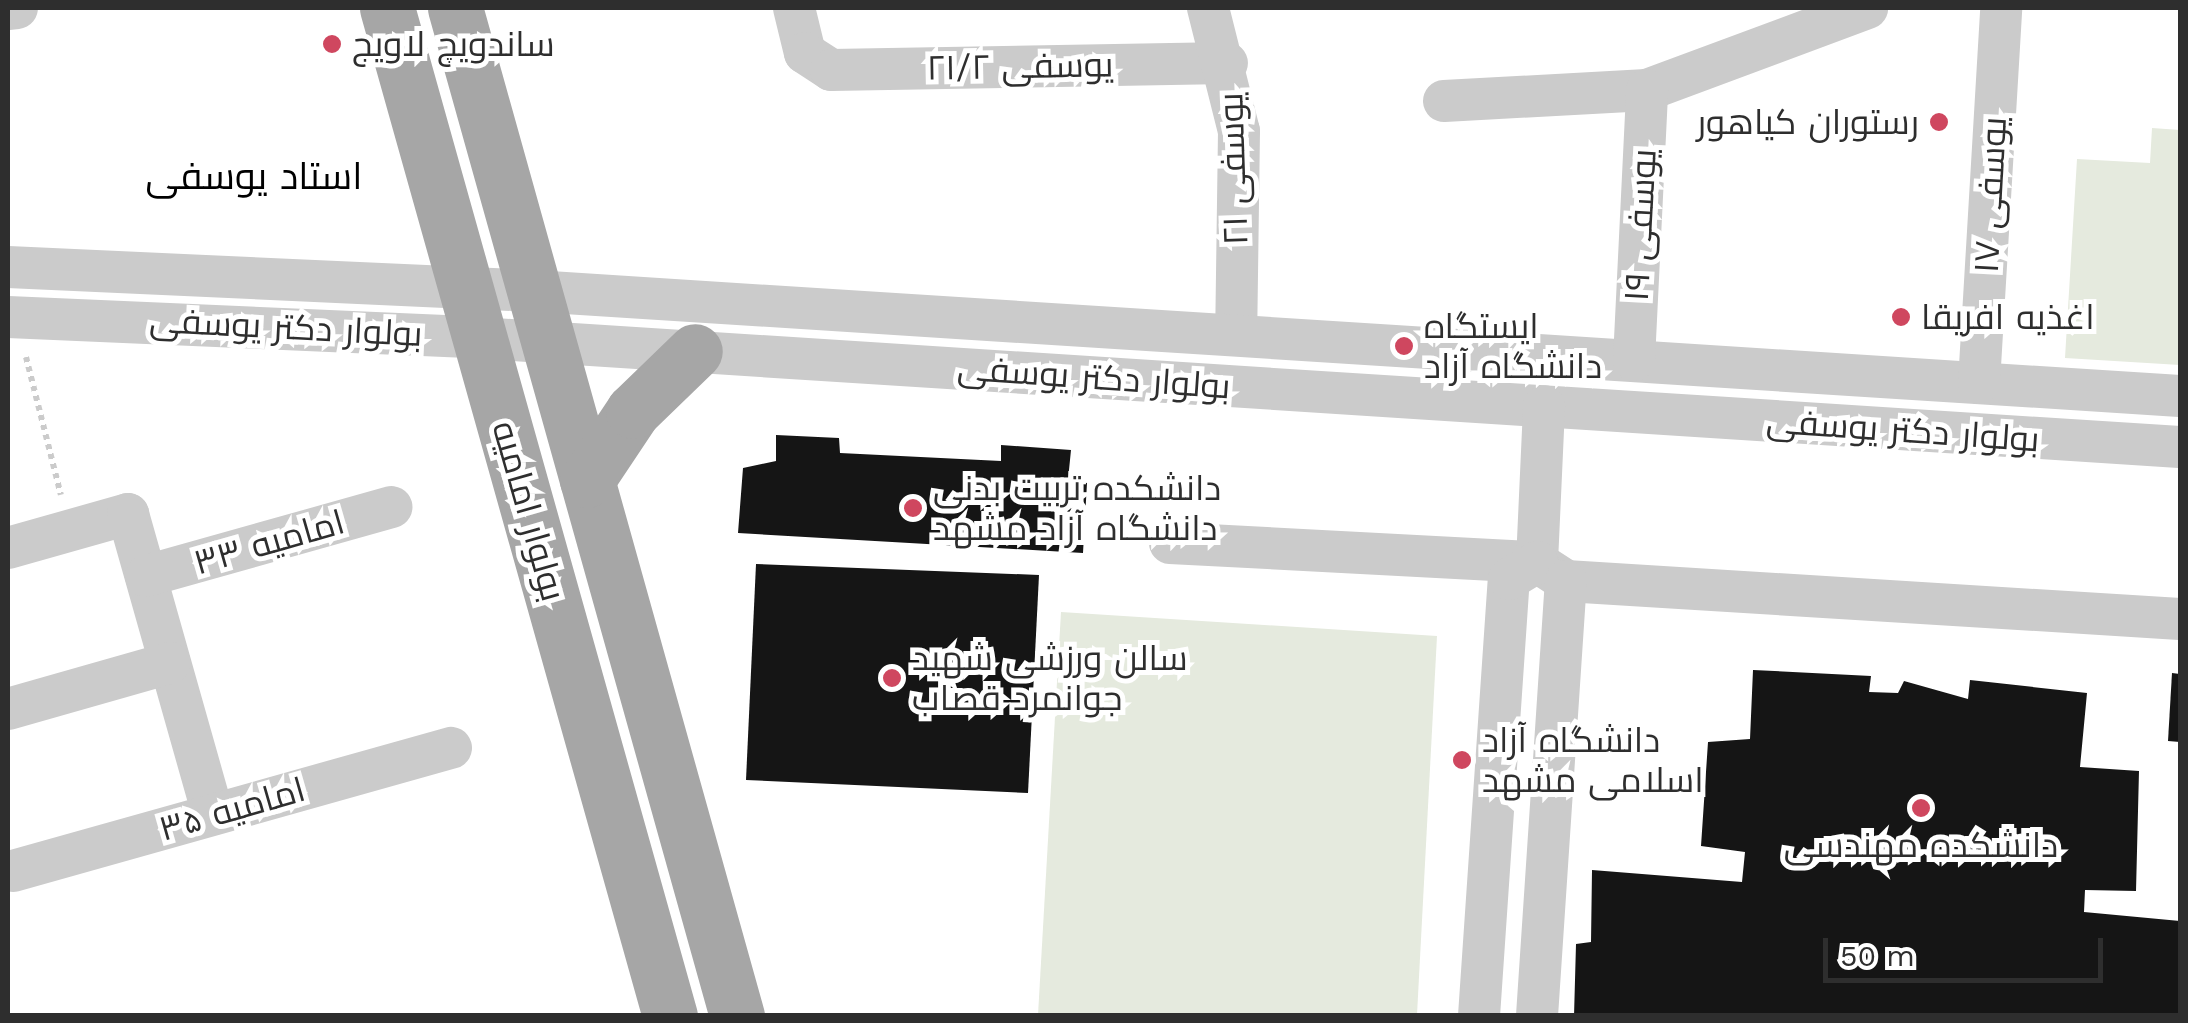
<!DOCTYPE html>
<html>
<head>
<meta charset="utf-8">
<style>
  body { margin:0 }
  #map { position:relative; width:2188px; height:1023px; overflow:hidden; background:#fff; font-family:"Work Sans",Cairo,sans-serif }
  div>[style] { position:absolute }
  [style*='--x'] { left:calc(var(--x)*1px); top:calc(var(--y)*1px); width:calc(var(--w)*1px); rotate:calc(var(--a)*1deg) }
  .green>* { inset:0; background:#e5eade }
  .building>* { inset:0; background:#151515 }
  .path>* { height:6px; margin-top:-3px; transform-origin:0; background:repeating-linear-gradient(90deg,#cbcbcb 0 5px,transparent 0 10px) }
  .minor>* { height:42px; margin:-21px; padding:0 21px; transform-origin:21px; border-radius:21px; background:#cbcbcb }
  .major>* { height:55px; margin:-27.5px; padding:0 27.5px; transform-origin:27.5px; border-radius:27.5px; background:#a6a6a6 }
  .dots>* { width:28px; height:28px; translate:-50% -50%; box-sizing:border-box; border:5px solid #fff; border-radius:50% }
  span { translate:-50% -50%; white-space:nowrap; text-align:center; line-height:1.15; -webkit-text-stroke:10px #fff; paint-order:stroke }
  .poi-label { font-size:35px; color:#2e2e2e }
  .left { translate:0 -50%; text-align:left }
  .right { translate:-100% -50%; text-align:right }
  .street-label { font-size:35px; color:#2e2e2e }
  .neighbourhood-label { font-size:38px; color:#000 }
  .frame { position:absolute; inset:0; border:10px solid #2e2e2e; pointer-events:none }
  .scale { position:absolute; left:1823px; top:938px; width:280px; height:45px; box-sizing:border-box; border:5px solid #2e2e2e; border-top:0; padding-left:12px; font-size:30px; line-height:35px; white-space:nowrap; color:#2e2e2e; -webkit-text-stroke:8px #fff; paint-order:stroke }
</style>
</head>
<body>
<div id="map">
  <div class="green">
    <i style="clip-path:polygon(2152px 128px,2180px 130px,2180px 365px,2065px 358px,2077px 159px,2150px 163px)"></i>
    <i style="clip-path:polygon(1061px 612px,1437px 636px,1417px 1015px,1038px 1015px)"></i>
  </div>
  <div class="building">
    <i style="clip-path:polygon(776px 435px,839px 438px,840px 453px,1001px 461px,1001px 445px,1071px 450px,1068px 480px,1087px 483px,1083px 553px,738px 533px,743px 468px,776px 461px)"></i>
    <i style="clip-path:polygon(756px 564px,1039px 575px,1028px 793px,746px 780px)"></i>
    <i style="clip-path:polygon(1753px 670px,1871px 676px,1869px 692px,1898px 693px,1904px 681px,1968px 699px,1970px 680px,2087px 693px,2080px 767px,2139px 771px,2136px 891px,2085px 890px,2084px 912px,2180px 921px,2180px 1016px,1574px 1016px,1576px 944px,1591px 942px,1592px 870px,1742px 882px,1745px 852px,1701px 846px,1708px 742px,1750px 739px)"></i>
    <i style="clip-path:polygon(2172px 673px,2180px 674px,2180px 742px,2168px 741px)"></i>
  </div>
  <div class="path">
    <i style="--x:26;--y:357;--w:142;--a:75.8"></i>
  </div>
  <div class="minor">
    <i style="--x:794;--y:8;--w:46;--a:76.3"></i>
    <i style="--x:805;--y:53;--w:31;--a:33"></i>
    <i style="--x:831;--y:70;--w:396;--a:-1"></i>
    <i style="--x:1208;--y:8;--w:127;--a:75.9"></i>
    <i style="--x:1239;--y:131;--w:203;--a:90.8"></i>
    <i style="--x:8;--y:9;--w:9;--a:-6"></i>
    <i style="--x:1444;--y:101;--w:203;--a:-3.1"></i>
    <i style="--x:1647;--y:90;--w:235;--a:-20.4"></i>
    <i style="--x:8;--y:267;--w:527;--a:2.61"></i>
    <i style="--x:534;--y:291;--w:1649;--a:3.65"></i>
    <i style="--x:8;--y:317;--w:472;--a:2.5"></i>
    <i style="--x:480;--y:338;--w:1703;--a:3.67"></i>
    <i style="--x:1634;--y:360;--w:270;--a:-87.2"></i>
    <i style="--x:1979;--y:383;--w:376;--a:-86.6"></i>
    <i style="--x:1170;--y:543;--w:367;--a:3"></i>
    <i style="--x:1537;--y:562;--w:35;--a:33"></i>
    <i style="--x:1566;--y:581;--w:615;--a:3.54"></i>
    <i style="--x:8;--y:548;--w:125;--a:-15.8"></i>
    <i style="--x:128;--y:514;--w:312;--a:74.2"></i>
    <i style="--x:1537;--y:562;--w:156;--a:-87.4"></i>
    <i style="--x:146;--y:576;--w:255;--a:-15.7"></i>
    <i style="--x:8;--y:709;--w:168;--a:-15.9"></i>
    <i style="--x:13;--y:871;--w:455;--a:-15.7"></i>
    <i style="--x:1479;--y:1016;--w:438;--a:-86.1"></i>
    <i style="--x:1509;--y:579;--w:33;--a:-31"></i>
    <i style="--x:1537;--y:1016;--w:436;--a:-86.2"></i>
  </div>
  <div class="major">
    <i style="--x:387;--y:8;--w:1047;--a:74.32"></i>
    <i style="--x:455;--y:8;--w:1047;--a:74.37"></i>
    <i style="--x:587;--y:480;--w:83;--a:-56.3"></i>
    <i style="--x:633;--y:411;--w:86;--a:-44.1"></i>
  </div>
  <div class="dots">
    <i style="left:332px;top:44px;background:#cf475f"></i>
    <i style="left:1939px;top:122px;background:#cf475f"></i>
    <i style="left:1901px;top:317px;background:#cf475f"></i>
    <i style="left:1404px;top:346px;background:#cf475f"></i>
    <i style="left:913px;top:508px;background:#cf475f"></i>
    <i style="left:892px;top:678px;background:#cf475f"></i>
    <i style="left:1462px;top:760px;background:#cf475f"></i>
    <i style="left:1921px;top:808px;background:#cf475f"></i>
  </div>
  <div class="poi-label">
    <span class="left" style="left:352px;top:44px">ساندویچ لاویج</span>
    <span class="right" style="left:1919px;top:122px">رستوران کیاهور</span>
    <span class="left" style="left:1921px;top:317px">اغذیه افریقا</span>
    <span class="left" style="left:1424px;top:346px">ایستگاه<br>دانشگاه آزاد</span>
    <span class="left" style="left:933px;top:508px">دانشکده تربیت بدنی<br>دانشگاه آزاد مشهد</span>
    <span class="left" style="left:912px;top:678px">سالن ورزشی شهید<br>جوانمرد قصاب</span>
    <span class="left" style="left:1482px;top:760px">دانشگاه آزاد<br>اسلامی مشهد</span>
    <span style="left:1921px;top:845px">دانشکده مهندسی</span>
  </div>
  <div class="street-label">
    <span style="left:1020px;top:66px;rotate:-1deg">یوسفی ۲۱/۲</span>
    <span style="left:1233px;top:169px;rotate:-92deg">یوسفی ۲۱</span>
    <span style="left:1990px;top:195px;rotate:-87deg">یوسفی ۱۷</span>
    <span style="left:1640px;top:225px;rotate:-87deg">یوسفی ۱۹</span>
    <span style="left:286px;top:327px;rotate:3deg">بولوار دکتر یوسفی</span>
    <span style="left:1094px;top:377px;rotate:4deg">بولوار دکتر یوسفی</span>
    <span style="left:1903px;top:430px;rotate:4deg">بولوار دکتر یوسفی</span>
    <span style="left:529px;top:511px;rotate:74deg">بولوار امامیه</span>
    <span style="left:269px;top:542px;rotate:-16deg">امامیه ۳۳</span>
    <span style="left:232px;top:809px;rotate:-16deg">امامیه ۳۵</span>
  </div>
  <div class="neighbourhood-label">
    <span style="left:254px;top:177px">استاد یوسفی</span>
  </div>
  <div class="frame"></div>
  <div class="scale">50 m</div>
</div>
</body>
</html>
